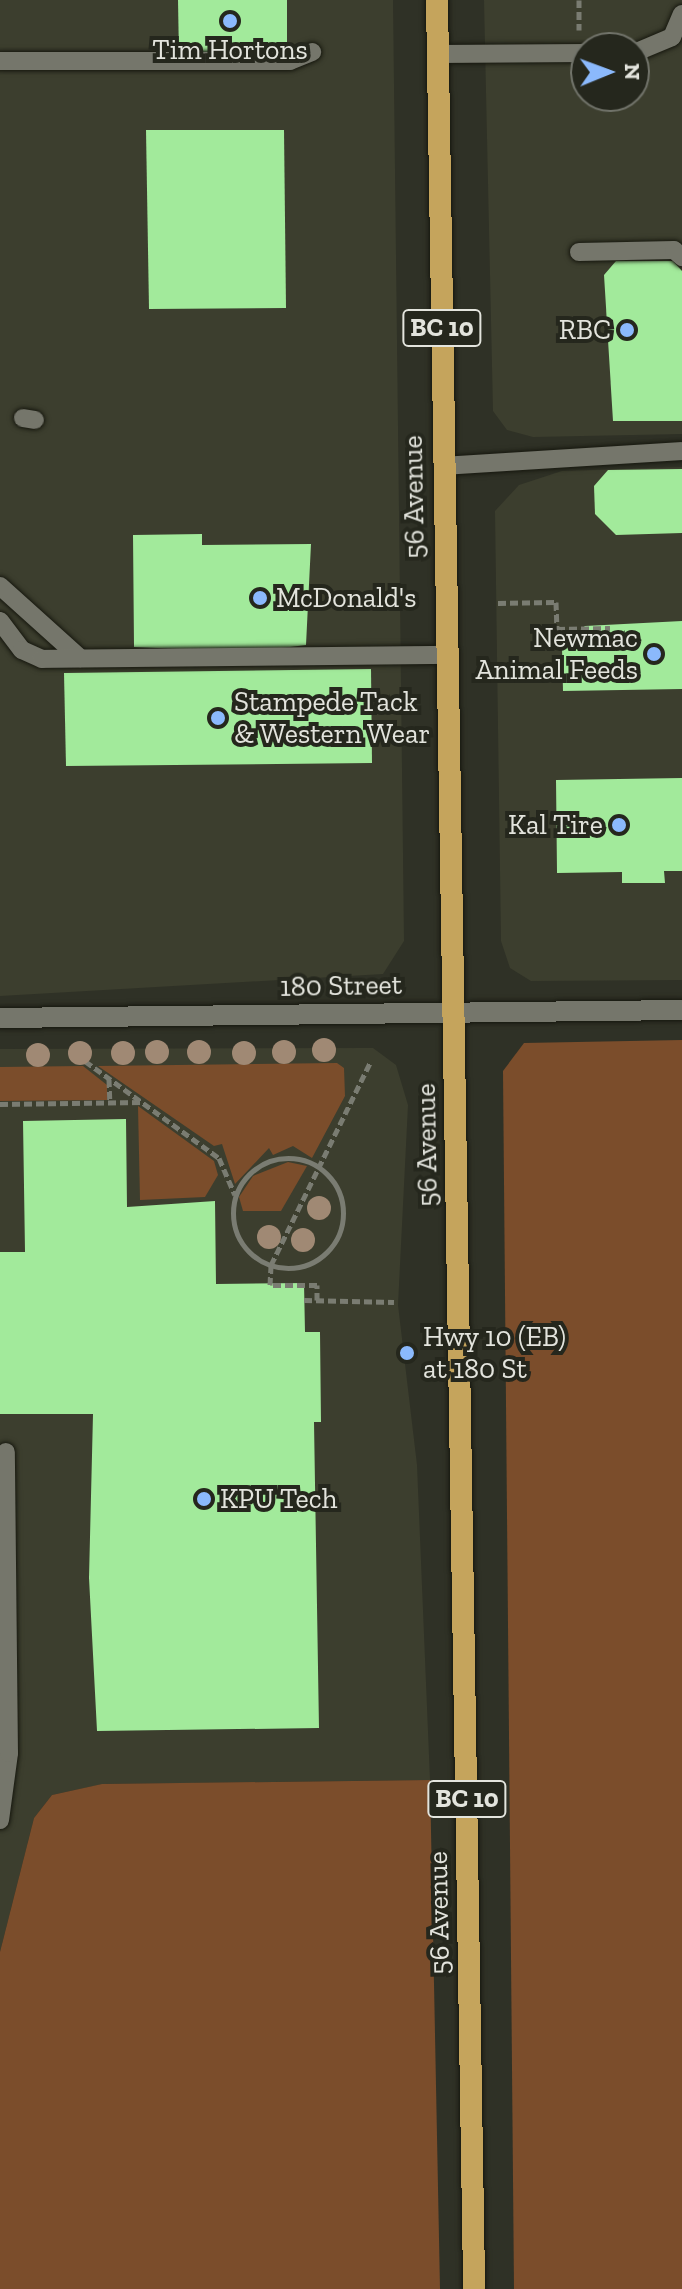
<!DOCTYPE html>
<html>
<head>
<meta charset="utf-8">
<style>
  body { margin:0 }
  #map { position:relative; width:682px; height:2289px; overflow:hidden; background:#2f3126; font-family:"Zilla Slab",serif }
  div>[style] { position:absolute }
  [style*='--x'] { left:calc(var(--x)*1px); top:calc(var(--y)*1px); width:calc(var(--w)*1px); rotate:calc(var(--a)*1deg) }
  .built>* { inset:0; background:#3c3e2e }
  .green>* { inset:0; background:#7b4d2b }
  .building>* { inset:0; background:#a2ea9b }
  .path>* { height:5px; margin-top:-2.5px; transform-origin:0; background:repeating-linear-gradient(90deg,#7a7c72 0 8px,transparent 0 12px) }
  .path>.ring { margin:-2.5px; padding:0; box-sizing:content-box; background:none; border:5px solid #7a7c72; border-radius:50% }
  .roads { filter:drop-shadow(0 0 2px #17180f) drop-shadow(0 0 2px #17180f) }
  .service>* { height:18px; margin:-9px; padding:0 9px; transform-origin:9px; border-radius:9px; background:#75766b }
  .tertiary>* { height:20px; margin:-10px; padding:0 10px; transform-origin:10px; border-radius:10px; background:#75766b }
  .trunk>* { height:22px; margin:-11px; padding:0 11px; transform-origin:11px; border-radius:11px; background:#c5a45c }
  .trees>* { width:24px; height:24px; margin:-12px; border-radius:50%; background:#a08974 }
  .dots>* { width:22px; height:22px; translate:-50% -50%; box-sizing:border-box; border:4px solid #25271d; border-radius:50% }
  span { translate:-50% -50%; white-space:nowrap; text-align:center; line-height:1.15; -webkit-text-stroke:8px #25271d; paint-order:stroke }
  .shield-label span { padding:2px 6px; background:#25271d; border:2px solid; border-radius:6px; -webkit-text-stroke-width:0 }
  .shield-label { font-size:26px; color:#e3e4dd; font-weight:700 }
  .poi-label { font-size:28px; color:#e3e4dd }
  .right { translate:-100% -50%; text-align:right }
  .left { translate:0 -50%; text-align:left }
  .street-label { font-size:28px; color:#e3e4dd }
  .north { position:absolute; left:570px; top:32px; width:80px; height:80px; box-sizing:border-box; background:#25271d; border:2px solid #71736a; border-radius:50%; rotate:89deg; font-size:22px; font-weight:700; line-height:32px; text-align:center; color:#e3e4dd }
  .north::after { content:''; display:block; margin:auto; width:28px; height:36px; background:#8bb9fc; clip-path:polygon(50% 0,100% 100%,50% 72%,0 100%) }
</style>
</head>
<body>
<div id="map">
  <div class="built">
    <i style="clip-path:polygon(0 0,393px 0,404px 941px,383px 974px,0 996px)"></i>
    <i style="clip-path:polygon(evenodd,484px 0,682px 0,682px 434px,533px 437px,507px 430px,493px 411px,484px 0,586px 48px,634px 48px,634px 96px,586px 96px,586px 48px)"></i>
    <i style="clip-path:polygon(682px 467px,682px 980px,531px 981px,510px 968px,501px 941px,495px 511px,519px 485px,562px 471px)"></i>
    <i style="clip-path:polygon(373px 1048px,396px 1065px,408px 1105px,398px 1305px,417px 1465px,430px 1780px,103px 1784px,52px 1795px,34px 1818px,0 1952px,0 1049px)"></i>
  </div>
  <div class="green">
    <i style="clip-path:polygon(682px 1040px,682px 2289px,514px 2289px,503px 1071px,524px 1043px)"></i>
    <i style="clip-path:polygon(337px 1063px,344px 1068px,345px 1096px,312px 1158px,293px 1146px,273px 1155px,269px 1148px,235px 1184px,222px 1144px,214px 1146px,98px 1066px)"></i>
    <i style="clip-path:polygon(83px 1066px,107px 1085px,107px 1100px,0 1101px,0 1067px)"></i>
    <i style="clip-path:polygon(138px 1106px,214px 1161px,218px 1175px,205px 1197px,140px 1200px)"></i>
    <i style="clip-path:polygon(288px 1162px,307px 1166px,281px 1211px,243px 1211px,239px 1197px,253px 1176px)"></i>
    <i style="clip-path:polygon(430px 1780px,440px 2289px,0 2289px,0 1952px,34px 1818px,52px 1795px,102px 1784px)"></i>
  </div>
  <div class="building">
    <i style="clip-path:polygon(178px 0,287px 0,287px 55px,179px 57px)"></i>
    <i style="clip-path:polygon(146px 130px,284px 130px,286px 308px,149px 309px)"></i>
    <i style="clip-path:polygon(616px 261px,673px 261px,682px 271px,682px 421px,613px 421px,604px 275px)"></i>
    <i style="clip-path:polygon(682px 469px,682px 533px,616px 535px,595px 514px,594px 486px,608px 470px)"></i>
    <i style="clip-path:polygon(202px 534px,202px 545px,311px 544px,306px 645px,251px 652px,134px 647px,133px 535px)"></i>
    <i style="clip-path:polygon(682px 621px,682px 689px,563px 691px,562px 647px,585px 626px)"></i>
    <i style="clip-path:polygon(371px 669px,372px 763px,66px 766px,64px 673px)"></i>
    <i style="clip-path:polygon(682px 778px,682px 871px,664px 871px,665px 883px,622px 883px,622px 872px,557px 873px,556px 780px)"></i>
    <i style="clip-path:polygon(126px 1119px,127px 1207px,215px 1201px,216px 1284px,304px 1283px,305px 1332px,320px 1332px,321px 1422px,314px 1422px,319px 1728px,97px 1731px,89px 1578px,93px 1414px,0 1414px,0 1252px,25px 1252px,23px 1121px)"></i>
  </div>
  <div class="path">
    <i style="--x:579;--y:0;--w:30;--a:90"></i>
    <i style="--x:498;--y:603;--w:58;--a:-1"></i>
    <i style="--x:556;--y:602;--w:27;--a:88"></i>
    <i style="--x:557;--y:629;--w:53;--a:-1.1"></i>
    <i style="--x:85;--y:1061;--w:165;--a:35.9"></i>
    <i style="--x:219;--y:1158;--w:40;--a:66.6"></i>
    <i style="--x:109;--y:1079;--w:23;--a:88"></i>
    <i style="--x:0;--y:1104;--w:143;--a:-0.8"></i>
    <i class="ring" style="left:233px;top:1158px;width:105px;height:105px"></i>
    <i style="--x:304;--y:1300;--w:90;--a:1.3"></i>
    <i style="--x:317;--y:1300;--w:15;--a:-90"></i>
    <i style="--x:317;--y:1285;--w:47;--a:180"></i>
    <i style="--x:270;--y:1285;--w:20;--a:-87"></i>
    <i style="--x:271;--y:1265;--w:227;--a:-63.9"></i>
  </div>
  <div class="roads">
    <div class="service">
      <i style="--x:634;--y:53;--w:41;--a:-22.8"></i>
      <i style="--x:672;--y:37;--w:25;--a:-67"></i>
      <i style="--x:438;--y:54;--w:148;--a:-0.4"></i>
      <i style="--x:0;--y:61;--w:290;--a:0"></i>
      <i style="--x:290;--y:61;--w:24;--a:-22"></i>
      <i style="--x:579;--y:252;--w:95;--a:-1.2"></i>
      <i style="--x:674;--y:250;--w:11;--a:41"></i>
      <i style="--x:23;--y:418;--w:12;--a:9"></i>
      <i style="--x:443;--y:466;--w:239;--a:-3.6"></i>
      <i style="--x:0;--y:586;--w:108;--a:42"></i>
      <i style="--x:0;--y:621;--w:36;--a:53"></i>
      <i style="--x:22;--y:650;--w:22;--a:24"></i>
      <i style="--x:42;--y:659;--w:405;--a:-0.6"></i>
      <i style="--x:0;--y:1820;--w:68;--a:-82.3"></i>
      <i style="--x:9;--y:1753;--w:301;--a:-90.6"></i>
    </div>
    <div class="tertiary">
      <i style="--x:0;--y:1018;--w:682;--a:-0.67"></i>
    </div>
    <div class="trunk">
      <i style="--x:437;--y:0;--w:2289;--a:89.07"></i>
    </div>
  </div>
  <div class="trees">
    <i style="left:324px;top:1050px"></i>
    <i style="left:157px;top:1052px"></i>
    <i style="left:199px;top:1052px"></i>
    <i style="left:284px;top:1052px"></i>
    <i style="left:80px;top:1053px"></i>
    <i style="left:123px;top:1053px"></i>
    <i style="left:244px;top:1053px"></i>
    <i style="left:38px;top:1055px"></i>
    <i style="left:319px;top:1208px"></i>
    <i style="left:269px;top:1237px"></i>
    <i style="left:303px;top:1240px"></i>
  </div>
  <div class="dots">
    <i style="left:230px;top:21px;background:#8bb9fc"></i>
    <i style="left:627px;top:330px;background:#8bb9fc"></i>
    <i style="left:260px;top:598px;background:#8bb9fc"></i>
    <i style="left:654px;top:654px;background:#8bb9fc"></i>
    <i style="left:218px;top:718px;background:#8bb9fc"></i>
    <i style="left:619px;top:825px;background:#8bb9fc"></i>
    <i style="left:407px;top:1353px;background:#8bb9fc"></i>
    <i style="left:204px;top:1499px;background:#8bb9fc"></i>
  </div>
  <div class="shield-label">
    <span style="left:442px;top:328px">BC 10</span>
    <span style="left:467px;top:1799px">BC 10</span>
  </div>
  <div class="poi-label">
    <span style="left:230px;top:50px">Tim Hortons</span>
    <span class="right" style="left:611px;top:330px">RBC</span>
    <span class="left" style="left:276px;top:598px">McDonald's</span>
    <span class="right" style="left:638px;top:654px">Newmac<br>Animal Feeds</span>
    <span class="left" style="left:234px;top:718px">Stampede Tack<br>&amp; Western Wear</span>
    <span class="right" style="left:603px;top:825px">Kal Tire</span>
    <span class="left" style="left:423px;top:1353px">Hwy 10 (EB)<br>at 180 St</span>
    <span class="left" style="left:220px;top:1499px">KPU Tech</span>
  </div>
  <div class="street-label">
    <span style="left:414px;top:497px;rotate:-91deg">56 Avenue</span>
    <span style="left:341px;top:986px;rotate:-1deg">180 Street</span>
    <span style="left:427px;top:1145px;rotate:-91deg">56 Avenue</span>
    <span style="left:439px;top:1913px;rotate:-91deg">56 Avenue</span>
  </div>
  <div class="north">N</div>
</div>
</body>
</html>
